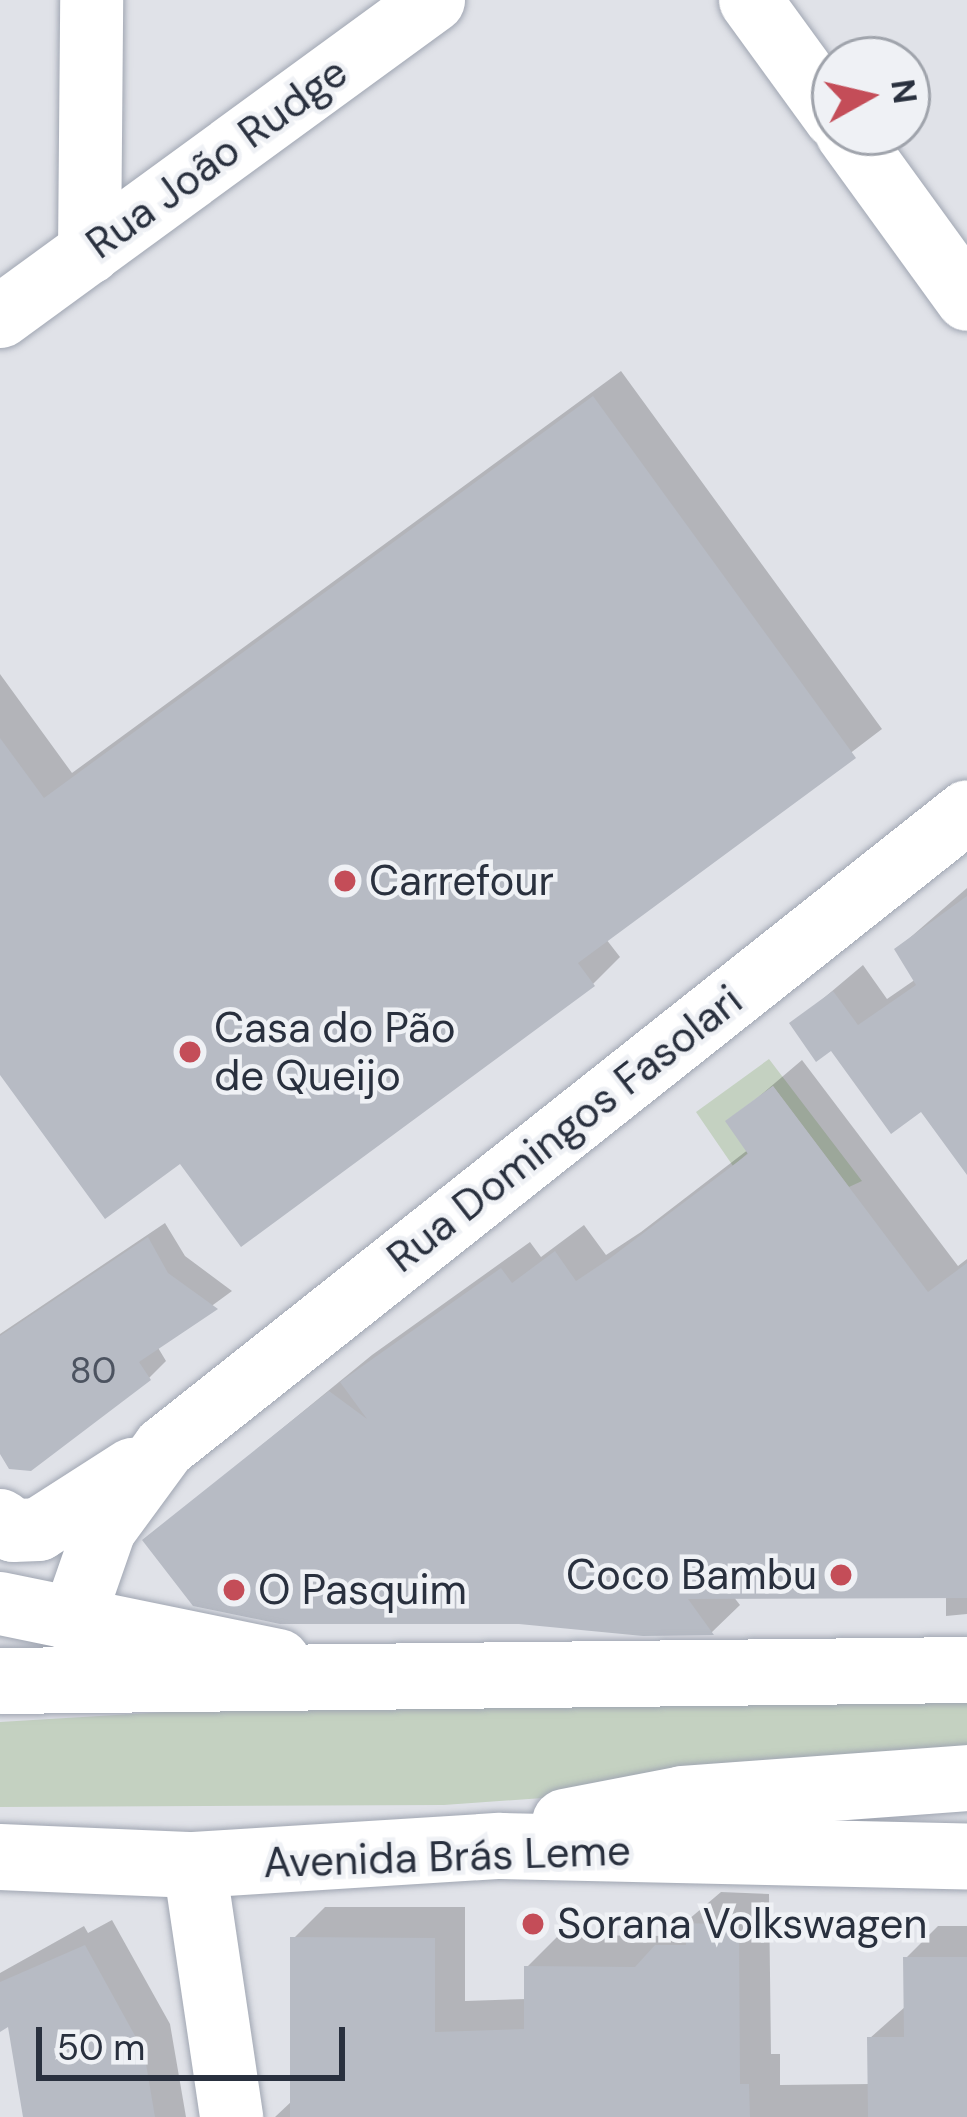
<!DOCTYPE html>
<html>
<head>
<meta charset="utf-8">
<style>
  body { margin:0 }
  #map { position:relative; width:967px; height:2117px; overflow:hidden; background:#e0e2e8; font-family:"DM Sans",sans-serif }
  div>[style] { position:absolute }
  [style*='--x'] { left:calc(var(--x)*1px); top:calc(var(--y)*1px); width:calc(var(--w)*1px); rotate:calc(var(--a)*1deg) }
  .green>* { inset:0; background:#c4d1c1 }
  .shadow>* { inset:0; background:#0003 }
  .building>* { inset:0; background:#b7bbc4 }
  .roads { filter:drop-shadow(0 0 3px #a0a6b2) drop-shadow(0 0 3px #a0a6b2) }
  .secondary>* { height:63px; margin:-31.5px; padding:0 31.5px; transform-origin:31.5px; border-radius:31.5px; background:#fff }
  .primary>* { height:66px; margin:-33px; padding:0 33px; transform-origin:33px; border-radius:33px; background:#fff }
  .dots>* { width:33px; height:33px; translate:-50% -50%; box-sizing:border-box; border:6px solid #eff1f5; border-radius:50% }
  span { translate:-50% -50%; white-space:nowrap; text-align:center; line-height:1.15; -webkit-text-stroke:9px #eff1f5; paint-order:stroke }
  .number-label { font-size:36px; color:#4c5360 }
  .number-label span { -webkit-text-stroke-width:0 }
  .street-label { font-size:42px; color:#29303e }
  .poi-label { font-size:42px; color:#29303e }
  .left { translate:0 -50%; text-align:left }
  .right { translate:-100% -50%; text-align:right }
  .north { position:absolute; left:811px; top:36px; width:120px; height:120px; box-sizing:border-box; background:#eff1f5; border:3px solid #a0a4ac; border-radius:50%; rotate:82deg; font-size:33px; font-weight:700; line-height:48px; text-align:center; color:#29303e }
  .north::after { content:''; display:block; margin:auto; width:42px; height:54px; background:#c44d58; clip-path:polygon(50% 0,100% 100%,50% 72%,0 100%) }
  .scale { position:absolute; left:36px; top:2027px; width:309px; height:54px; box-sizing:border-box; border:6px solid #29303e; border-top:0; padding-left:15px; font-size:36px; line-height:42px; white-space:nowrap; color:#29303e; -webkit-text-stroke:9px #eff1f5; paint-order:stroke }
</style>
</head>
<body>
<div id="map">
  <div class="green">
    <i style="clip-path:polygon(769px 1059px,862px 1181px,849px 1187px,773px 1086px,726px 1121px,748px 1153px,733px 1166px,696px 1112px)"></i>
    <i style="clip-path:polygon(967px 1700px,967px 1768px,444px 1805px,0 1807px,0 1722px,330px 1702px)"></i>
  </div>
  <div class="shadow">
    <i style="clip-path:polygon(621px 371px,882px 729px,606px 939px,620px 957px,593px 984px,181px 1160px,0 1070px,0 674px,72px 773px)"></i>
    <i style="clip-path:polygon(967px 888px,967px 1170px,922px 1108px,793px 1024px,863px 965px,887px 999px,916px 979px,897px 949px)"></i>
    <i style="clip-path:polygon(802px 1060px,958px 1266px,967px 1259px,967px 1614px,946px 1616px,946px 1595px,733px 1596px,740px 1605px,712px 1632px,519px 1621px,146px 1540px,372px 1355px,530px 1242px,541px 1257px,584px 1225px,606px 1255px,641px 1232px,749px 1149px,729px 1122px)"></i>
    <i style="clip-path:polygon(165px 1223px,185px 1256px,232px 1291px,157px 1346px,166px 1361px,149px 1378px,0 1449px,0 1334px)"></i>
    <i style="clip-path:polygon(721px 1892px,769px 1894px,771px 2054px,780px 2054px,780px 2085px,870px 2084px,870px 2038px,906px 2006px,906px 1958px,938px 1926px,967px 1926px,967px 2117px,275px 2117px,293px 2100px,293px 1939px,325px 1907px,465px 1907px,465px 2001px,527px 1999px,527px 1967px,559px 1935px,669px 1936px)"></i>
    <i style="clip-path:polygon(112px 1920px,170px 2024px,186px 2117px,26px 2117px,10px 2023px,0 2028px,0 1973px,84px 1926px,88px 1933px)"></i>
  </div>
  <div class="building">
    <i style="clip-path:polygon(593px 396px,856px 758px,578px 963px,595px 986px,241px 1247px,180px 1164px,105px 1219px,0 1075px,0 738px,44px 798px)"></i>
    <i style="clip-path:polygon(967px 896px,967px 1175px,921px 1112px,891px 1134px,831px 1051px,816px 1062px,789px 1023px,833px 991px,858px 1025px,916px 985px,894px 949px)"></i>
    <i style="clip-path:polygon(773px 1086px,928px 1292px,967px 1263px,967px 1598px,688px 1599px,714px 1635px,643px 1636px,519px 1624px,280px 1624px,193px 1606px,142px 1540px,329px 1391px,367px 1419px,340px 1382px,501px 1268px,512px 1283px,555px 1251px,576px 1281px,609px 1259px,748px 1154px,725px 1121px)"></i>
    <i style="clip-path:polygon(148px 1237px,168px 1273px,218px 1309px,139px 1362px,151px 1380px,31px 1471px,9px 1469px,0 1454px,0 1336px)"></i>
    <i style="clip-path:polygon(686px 1923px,739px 1925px,740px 2084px,749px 2084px,750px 2117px,290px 2117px,290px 1937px,435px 1938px,435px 2032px,524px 2029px,524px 1966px,635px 1967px,655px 1945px,686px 1945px)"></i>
    <i style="clip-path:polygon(85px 1945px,144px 2052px,155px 2117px,23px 2117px,8px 2027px,0 2032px,0 1982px)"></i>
    <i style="clip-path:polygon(903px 1957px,967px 1957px,967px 2117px,868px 2117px,867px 2037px,904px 2037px)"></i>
  </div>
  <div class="roads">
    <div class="secondary">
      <i style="--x:750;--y:0;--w:145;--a:54"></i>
      <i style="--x:846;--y:132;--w:206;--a:54.1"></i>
      <i style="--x:89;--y:252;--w:252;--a:-89.5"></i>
      <i style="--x:0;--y:316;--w:536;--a:-36.12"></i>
      <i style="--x:0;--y:1520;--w:16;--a:38"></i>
      <i style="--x:13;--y:1530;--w:25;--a:-2"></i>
      <i style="--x:38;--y:1529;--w:112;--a:-32.6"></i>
      <i style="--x:0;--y:1603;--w:284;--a:11.6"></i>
      <i style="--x:72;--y:1621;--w:97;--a:-70.8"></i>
      <i style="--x:104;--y:1529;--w:102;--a:-53.8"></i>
      <i style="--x:164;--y:1447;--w:1024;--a:-38.38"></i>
      <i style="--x:194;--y:1865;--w:255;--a:81.6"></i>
    </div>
    <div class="primary">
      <i style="--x:0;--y:1681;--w:967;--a:-0.65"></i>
      <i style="--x:565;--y:1822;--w:120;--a:-11"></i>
      <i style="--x:683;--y:1799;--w:285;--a:-4.2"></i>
      <i style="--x:0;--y:1857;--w:194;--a:2.4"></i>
      <i style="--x:194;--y:1865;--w:307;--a:-3.6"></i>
      <i style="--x:500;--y:1846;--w:467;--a:1.3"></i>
    </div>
  </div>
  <div class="dots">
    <i style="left:345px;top:881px;background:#c44d58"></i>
    <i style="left:190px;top:1052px;background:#c44d58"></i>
    <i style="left:841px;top:1575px;background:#c44d58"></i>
    <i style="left:234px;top:1590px;background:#c44d58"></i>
    <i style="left:533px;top:1924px;background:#c44d58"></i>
  </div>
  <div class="number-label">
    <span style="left:93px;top:1371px">80</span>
  </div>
  <div class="street-label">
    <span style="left:217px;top:158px;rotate:-36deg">Rua João Rudge</span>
    <span style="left:565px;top:1129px;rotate:-38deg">Rua Domingos Fasolari</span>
    <span style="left:447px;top:1857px;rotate:-2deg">Avenida Brás Leme</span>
  </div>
  <div class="poi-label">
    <span class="left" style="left:369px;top:881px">Carrefour</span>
    <span class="left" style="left:214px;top:1052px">Casa do Pão<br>de Queijo</span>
    <span class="right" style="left:817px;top:1575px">Coco Bambu</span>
    <span class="left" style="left:258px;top:1590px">O Pasquim</span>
    <span class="left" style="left:557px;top:1924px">Sorana Volkswagen</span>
  </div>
  <div class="north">N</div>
  <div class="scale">50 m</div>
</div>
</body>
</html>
